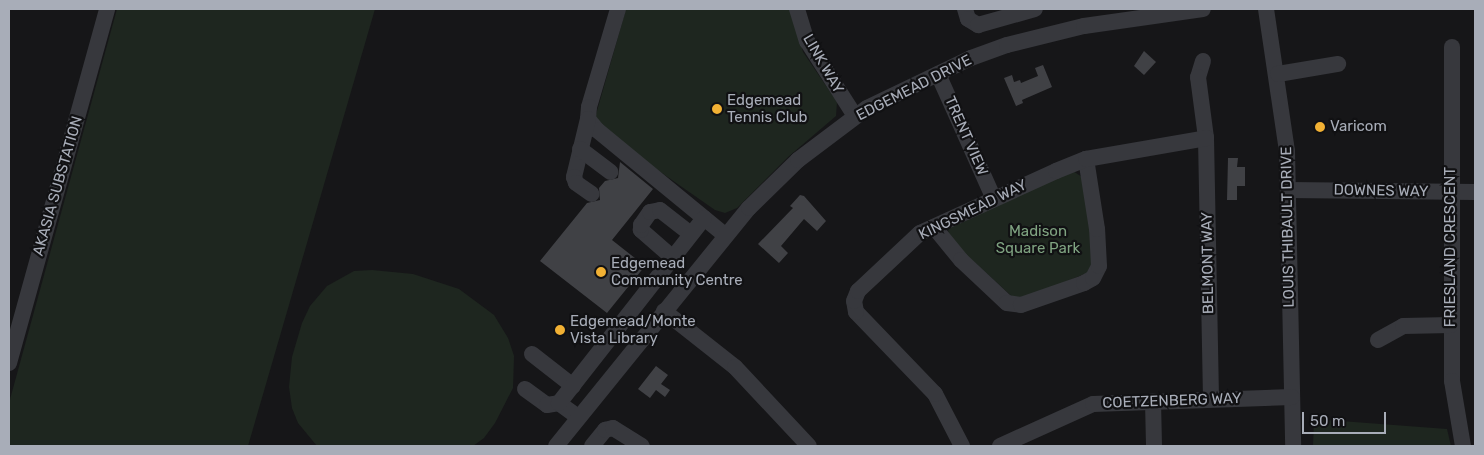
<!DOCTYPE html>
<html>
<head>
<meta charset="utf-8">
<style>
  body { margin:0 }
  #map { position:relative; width:1484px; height:455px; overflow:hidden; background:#161618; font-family:Rubik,sans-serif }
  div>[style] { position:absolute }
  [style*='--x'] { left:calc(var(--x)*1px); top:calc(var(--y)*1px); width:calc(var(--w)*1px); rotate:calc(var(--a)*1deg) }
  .green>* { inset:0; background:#1e261f }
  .building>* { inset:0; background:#404145 }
  .minor>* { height:16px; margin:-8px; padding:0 8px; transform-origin:8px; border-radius:8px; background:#37383d }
  .dots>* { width:14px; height:14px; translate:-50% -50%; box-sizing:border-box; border:2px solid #111113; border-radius:50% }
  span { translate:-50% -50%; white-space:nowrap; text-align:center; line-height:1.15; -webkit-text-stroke:4.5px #111113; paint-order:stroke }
  .street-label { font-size:15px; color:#a8adb8 }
  .poi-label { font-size:15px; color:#a8adb8 }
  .left { translate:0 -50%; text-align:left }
  .park-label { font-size:15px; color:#7fa381 }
  .frame { position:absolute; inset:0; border:10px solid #a8adb8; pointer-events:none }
  .scale { position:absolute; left:1302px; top:412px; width:84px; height:22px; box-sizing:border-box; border:2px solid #a8adb8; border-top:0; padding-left:6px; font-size:15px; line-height:18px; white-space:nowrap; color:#a8adb8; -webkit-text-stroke:4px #111113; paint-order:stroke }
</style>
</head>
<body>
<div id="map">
  <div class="green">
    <i style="clip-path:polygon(117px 9px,375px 9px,248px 446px,9px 446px,9px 403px)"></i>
    <i style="clip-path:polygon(626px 9px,791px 9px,803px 52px,837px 102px,836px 116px,788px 157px,737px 208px,725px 213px,715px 210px,593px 125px)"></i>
    <i style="clip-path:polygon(1073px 171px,1082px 177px,1094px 260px,1087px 273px,1017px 301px,949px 239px,948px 227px)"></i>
    <i style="clip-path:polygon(372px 270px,413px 274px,459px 289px,494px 315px,508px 338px,514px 356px,513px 388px,495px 423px,484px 438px,473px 446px,317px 446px,298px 423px,292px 408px,289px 387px,292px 357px,302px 323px,310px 306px,327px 286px,354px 271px)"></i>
    <i style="clip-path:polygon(1314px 419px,1447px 429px,1451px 446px,1313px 446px)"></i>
  </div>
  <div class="building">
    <i style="clip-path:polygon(1144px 51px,1156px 62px,1144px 75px,1134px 66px)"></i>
    <i style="clip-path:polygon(1043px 65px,1052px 87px,1022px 100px,1023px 103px,1016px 106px,1004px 78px,1012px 75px,1014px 82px,1020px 80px,1021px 83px,1038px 76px,1035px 68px)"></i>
    <i style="clip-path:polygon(1228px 158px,1238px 158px,1237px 167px,1245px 167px,1245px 186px,1237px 186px,1237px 200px,1227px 200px)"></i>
    <i style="clip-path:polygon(620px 162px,653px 189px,612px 240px,645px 266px,607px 313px,540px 261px,587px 203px,600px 200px,599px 188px,605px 181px,618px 178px)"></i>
    <i style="clip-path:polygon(800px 195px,804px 196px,826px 221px,817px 231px,804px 219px,781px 246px,788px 253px,779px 263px,758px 244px,793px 208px,790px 206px)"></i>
    <i style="clip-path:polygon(656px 366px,668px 375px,661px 384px,670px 390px,665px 397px,656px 390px,650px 398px,638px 389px)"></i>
  </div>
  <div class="minor">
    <i style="--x:618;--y:9;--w:102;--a:106.5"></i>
    <i style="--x:589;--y:107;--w:12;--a:95"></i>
    <i style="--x:588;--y:119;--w:14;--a:51"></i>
    <i style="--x:597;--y:130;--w:166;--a:39.4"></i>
    <i style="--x:797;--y:9;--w:34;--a:73"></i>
    <i style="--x:807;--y:41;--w:89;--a:57.4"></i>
    <i style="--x:965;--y:9;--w:10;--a:73"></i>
    <i style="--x:968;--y:19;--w:12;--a:31"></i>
    <i style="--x:978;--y:25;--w:59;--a:-15.7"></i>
    <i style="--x:1266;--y:9;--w:144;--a:81.6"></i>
    <i style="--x:1287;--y:151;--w:295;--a:88.8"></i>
    <i style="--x:1452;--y:47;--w:334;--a:90"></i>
    <i style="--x:1452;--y:381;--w:66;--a:80.4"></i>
    <i style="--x:1203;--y:61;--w:17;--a:107"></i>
    <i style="--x:1198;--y:77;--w:62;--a:82.5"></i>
    <i style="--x:1206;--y:138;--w:261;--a:88.9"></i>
    <i style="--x:938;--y:74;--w:137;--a:65.9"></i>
    <i style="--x:1278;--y:74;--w:61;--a:-9.5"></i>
    <i style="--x:588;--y:119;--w:60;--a:103.6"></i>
    <i style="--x:574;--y:177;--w:6;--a:72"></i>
    <i style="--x:576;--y:183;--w:19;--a:35"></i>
    <i style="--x:580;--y:149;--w:38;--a:37"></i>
    <i style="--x:1288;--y:190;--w:187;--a:0.6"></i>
    <i style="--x:934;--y:227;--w:43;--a:50.7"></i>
    <i style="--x:961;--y:260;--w:63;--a:43.1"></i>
    <i style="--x:1007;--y:303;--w:14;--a:8"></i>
    <i style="--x:1021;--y:305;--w:67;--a:-19.2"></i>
    <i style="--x:1084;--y:283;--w:10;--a:-29"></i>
    <i style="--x:1093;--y:278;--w:13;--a:-63"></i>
    <i style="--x:1099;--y:266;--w:37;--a:-93"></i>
    <i style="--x:1097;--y:229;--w:71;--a:-98.9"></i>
    <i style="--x:673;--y:258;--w:43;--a:-138.8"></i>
    <i style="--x:641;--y:230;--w:5;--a:-90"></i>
    <i style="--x:641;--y:225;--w:16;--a:-55"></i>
    <i style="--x:650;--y:212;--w:10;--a:-11"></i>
    <i style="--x:660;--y:210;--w:39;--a:38"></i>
    <i style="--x:664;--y:311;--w:90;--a:38.3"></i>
    <i style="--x:735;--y:367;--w:108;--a:46.9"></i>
    <i style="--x:1378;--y:340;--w:29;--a:-29"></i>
    <i style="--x:1403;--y:326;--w:48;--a:-1.2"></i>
    <i style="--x:532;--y:354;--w:52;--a:38"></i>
    <i style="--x:9;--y:363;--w:367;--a:-74.5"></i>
    <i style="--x:525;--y:389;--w:27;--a:36"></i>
    <i style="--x:547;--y:405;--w:12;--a:-9"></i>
    <i style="--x:1153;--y:401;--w:45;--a:88.7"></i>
    <i style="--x:578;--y:417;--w:24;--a:-144"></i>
    <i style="--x:559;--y:403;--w:235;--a:-51.9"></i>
    <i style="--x:556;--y:446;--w:306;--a:-51"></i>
    <i style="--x:749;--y:208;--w:69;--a:-44.4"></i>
    <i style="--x:798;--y:160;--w:86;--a:-37"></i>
    <i style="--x:867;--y:108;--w:115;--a:-25.7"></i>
    <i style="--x:971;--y:58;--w:38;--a:-20"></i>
    <i style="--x:1007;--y:45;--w:79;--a:-13.9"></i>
    <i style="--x:1084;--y:26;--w:120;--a:-8.1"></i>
    <i style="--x:592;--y:446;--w:21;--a:-51"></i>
    <i style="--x:605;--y:430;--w:8;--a:-14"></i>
    <i style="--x:613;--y:428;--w:34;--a:32"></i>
    <i style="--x:962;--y:446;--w:59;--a:-117.4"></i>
    <i style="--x:935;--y:394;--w:114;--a:-133.9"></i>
    <i style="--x:856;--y:312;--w:11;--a:-100"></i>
    <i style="--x:854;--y:301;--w:11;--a:-68"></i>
    <i style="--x:858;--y:291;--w:85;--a:-43.1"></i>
    <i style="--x:920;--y:233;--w:149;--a:-24.5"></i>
    <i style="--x:1056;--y:171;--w:32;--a:-22"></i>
    <i style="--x:1086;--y:159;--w:122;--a:-9.9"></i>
    <i style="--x:1000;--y:446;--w:102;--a:-24.3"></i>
    <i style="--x:1093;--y:404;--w:199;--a:-2"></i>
  </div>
  <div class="dots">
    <i style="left:717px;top:109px;background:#f2b134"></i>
    <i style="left:1320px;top:127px;background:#f2b134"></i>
    <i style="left:601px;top:272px;background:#f2b134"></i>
    <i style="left:560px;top:330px;background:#f2b134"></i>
  </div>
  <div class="street-label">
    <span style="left:823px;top:64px;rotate:60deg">LINK WAY</span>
    <span style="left:914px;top:88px;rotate:-27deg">EDGEMEAD DRIVE</span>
    <span style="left:966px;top:136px;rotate:66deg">TRENT VIEW</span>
    <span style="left:58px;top:186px;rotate:-74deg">AKASIA SUBSTATION</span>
    <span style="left:1381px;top:191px;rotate:1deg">DOWNES WAY</span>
    <span style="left:973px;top:210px;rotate:-26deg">KINGSMEAD WAY</span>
    <span style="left:1288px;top:227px;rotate:-91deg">LOUIS THIBAULT DRIVE</span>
    <span style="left:1451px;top:247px;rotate:-90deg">FRIESLAND CRESCENT</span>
    <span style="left:1208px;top:263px;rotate:-91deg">BELMONT WAY</span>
    <span style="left:1172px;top:401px;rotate:-2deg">COETZENBERG WAY</span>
  </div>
  <div class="poi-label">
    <span class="left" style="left:727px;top:109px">Edgemead<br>Tennis Club</span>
    <span class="left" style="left:1330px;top:127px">Varicom</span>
    <span class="left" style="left:611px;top:272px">Edgemead<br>Community Centre</span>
    <span class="left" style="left:570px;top:330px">Edgemead/Monte<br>Vista Library</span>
  </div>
  <div class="park-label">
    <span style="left:1038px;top:240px">Madison<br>Square Park</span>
  </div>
  <div class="frame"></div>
  <div class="scale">50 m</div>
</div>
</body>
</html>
